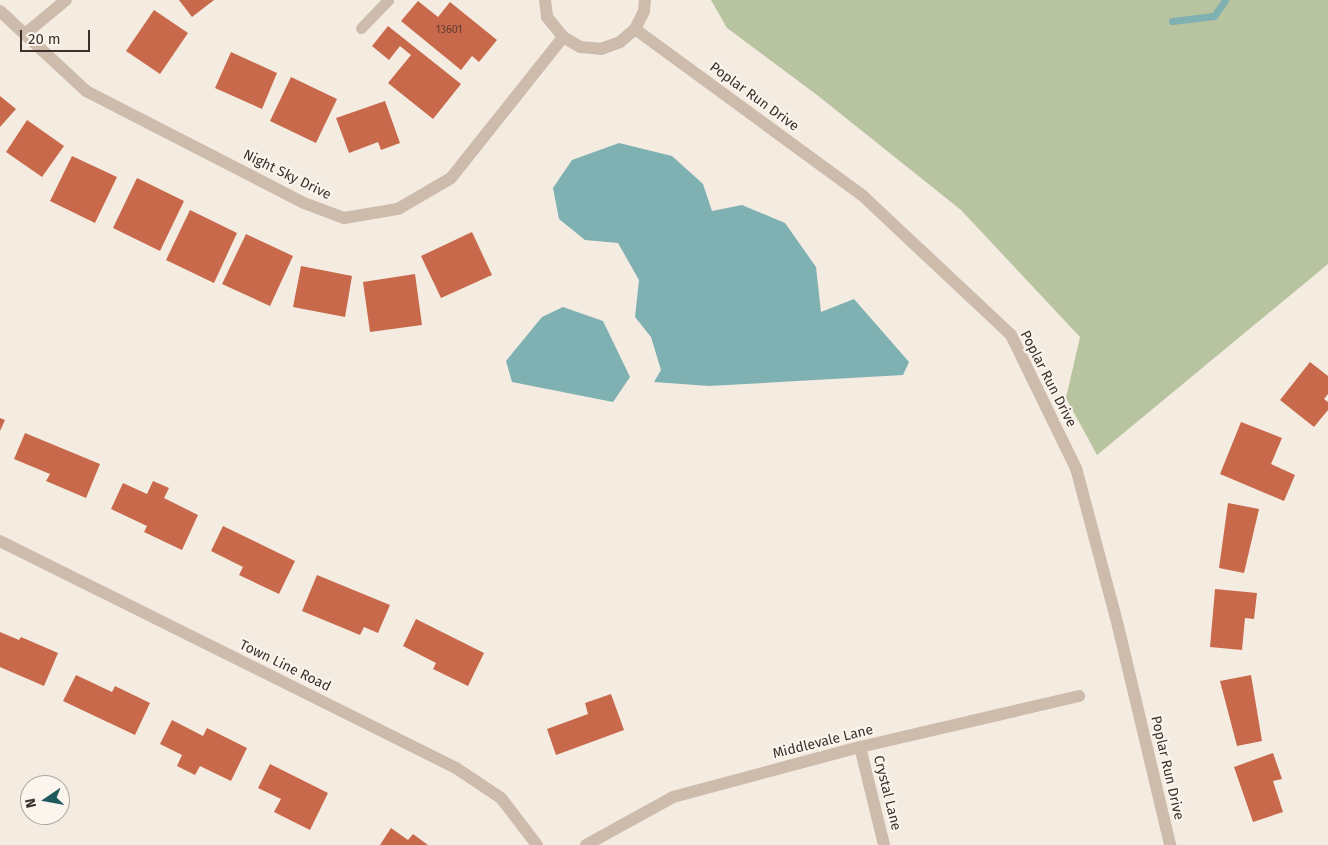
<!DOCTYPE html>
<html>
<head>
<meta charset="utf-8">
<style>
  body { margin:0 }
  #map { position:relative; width:1328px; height:845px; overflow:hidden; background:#f4ebe1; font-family:"Fira Sans",sans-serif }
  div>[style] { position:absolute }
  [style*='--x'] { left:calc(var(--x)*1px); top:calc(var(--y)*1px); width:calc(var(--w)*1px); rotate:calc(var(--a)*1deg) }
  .green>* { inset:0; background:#b8c4a0 }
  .water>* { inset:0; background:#7fb0b2 }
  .stream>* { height:7px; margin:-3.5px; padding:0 3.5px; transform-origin:3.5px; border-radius:3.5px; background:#7fb0b2 }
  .building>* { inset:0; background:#c8694b }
  .service>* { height:11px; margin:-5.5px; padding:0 5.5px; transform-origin:5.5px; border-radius:5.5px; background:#cdbbac }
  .minor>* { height:12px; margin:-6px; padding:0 6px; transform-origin:6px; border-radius:6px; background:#cdbbac }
  .tertiary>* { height:12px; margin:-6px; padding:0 6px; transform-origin:6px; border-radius:6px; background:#cdbbac }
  span { translate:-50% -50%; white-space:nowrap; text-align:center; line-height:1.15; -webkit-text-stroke:4px #fbf5ee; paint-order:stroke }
  .number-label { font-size:11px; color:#5e3e33 }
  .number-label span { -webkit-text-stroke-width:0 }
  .street-label { font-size:14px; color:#3b302b }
  .north { position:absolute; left:20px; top:775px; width:50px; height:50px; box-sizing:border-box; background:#fbf5ee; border:1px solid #aea6a0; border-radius:50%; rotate:258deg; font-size:14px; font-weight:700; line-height:20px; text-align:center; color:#3b302b }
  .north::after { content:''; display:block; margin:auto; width:18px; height:22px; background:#1f5a5e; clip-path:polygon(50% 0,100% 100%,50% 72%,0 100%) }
  .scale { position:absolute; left:20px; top:30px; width:70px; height:22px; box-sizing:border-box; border:2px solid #3b302b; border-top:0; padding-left:6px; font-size:15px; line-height:18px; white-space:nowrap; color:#3b302b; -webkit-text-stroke:4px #fbf5ee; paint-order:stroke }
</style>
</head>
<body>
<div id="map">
  <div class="green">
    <i style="clip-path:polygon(711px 0,1328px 0,1328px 264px,1097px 455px,1066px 398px,1080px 337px,961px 210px,817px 95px,727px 28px)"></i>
  </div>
  <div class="water">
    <i style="clip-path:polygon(619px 143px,672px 156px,703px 184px,712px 211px,742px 205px,785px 223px,816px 267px,821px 312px,854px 299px,909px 362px,903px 375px,709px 386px,654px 382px,661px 370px,651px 337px,635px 317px,639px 280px,618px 243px,585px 240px,559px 219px,553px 188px,572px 160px)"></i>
    <i style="clip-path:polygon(563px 307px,603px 321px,630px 377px,613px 402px,512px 382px,506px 361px,542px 317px)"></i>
  </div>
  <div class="stream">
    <i style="--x:1172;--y:21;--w:42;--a:-6.8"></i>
    <i style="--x:1214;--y:16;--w:19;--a:-55"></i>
  </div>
  <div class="building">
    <i style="clip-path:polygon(179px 0,214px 0,192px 17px)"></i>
    <i style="clip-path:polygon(418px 1px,438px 17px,450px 2px,497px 40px,479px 62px,472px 56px,461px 70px,401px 21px)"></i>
    <i style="clip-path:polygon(154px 10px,188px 33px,160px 74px,126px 51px)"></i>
    <i style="clip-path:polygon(388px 26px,461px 84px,433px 119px,388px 83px,411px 55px,400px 46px,389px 60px,372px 46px)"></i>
    <i style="clip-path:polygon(231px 52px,277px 73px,262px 109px,215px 88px)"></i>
    <i style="clip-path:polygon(291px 77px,337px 99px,316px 143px,270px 121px)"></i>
    <i style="clip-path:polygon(0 96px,16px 109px,0 127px)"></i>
    <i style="clip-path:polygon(385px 101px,400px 143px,381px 150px,378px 142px,349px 153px,336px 118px)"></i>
    <i style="clip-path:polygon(27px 120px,64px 146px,42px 177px,6px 152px)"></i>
    <i style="clip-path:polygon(72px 156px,117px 177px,95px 223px,50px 201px)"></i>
    <i style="clip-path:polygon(137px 178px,184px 201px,160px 251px,113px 228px)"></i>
    <i style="clip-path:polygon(190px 210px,237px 233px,214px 283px,166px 260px)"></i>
    <i style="clip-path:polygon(472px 232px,492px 275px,441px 298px,421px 256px)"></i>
    <i style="clip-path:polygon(246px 234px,293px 256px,270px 306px,222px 284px)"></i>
    <i style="clip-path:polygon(301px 266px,352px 276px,345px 317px,293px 307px)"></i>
    <i style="clip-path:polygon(415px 274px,422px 325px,370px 332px,363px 282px)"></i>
    <i style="clip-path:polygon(1310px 362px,1328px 376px,1328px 394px,1324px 399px,1328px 402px,1328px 410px,1314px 427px,1280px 400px)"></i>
    <i style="clip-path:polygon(0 418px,5px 420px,0 431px)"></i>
    <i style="clip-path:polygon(1241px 422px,1282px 438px,1271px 464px,1295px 475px,1284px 501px,1220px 474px)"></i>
    <i style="clip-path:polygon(25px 433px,100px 464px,86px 498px,46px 481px,50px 474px,14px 459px)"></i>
    <i style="clip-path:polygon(153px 481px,169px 488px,164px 498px,198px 515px,182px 550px,144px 532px,147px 526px,111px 509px,123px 483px,147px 494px)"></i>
    <i style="clip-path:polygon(1228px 503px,1259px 509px,1244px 573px,1219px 568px)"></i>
    <i style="clip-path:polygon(223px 526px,295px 561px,279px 594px,239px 575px,243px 567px,211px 551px)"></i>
    <i style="clip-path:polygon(317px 575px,390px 605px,378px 633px,364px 627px,360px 635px,302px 611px)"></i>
    <i style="clip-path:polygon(1215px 589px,1257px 593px,1254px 619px,1245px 618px,1242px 650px,1210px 647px)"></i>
    <i style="clip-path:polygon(416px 619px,484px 653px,468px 686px,433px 669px,436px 663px,403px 646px)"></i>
    <i style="clip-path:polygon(0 632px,19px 640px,21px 637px,58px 653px,44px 686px,0 667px)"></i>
    <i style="clip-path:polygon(76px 675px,112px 692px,115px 686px,150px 703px,135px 735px,63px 701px)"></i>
    <i style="clip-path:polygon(1251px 675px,1262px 741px,1237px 746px,1220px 681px)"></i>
    <i style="clip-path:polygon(611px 694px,624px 730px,556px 755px,547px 729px,588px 714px,585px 703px)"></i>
    <i style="clip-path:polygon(172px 720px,203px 736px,207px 728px,247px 748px,231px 781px,200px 766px,195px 775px,177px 766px,182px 755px,160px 744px)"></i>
    <i style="clip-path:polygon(1273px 753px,1282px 779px,1273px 781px,1283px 812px,1253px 822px,1234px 767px)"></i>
    <i style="clip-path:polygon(270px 764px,328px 793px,310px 830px,274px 812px,281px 799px,258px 788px)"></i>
    <i style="clip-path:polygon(391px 828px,408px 840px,413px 834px,428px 845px,380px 845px)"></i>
  </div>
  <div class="service">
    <i style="--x:361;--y:28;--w:39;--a:-46"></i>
  </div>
  <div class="minor">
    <i style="--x:0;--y:11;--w:117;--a:42.9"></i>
    <i style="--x:86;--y:91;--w:245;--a:27.2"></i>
    <i style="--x:304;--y:203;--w:43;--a:20.6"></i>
    <i style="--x:344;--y:218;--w:55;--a:-9.5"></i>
    <i style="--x:398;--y:209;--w:61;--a:-30.3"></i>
    <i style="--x:451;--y:178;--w:180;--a:-51.5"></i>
    <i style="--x:25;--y:34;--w:53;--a:-39.7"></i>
    <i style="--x:0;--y:541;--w:509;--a:26.46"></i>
    <i style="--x:456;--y:768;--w:54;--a:33.7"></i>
    <i style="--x:501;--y:798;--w:59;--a:52.5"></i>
    <i style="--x:860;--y:747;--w:101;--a:76.2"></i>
    <i style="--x:586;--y:845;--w:99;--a:-28.9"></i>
    <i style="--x:673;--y:797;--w:194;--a:-15"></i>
    <i style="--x:860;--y:747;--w:225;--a:-13.1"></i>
  </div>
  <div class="tertiary">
    <i style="--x:545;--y:0;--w:17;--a:83"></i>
    <i style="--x:547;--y:17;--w:26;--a:51"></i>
    <i style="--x:563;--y:37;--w:20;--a:30"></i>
    <i style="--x:580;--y:47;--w:21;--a:5"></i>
    <i style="--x:601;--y:49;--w:20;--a:-20"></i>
    <i style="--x:620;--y:42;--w:20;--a:-41"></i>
    <i style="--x:635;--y:29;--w:20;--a:-63"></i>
    <i style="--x:644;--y:11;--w:11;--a:-85"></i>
    <i style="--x:635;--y:29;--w:283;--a:36.2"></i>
    <i style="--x:863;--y:196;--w:203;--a:43.2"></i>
    <i style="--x:1011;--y:335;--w:148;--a:64"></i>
    <i style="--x:1076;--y:468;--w:163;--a:75.1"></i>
    <i style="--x:1118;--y:626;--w:225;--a:76.6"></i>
  </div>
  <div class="number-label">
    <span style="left:449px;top:30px">13601</span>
  </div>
  <div class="street-label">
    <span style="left:754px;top:97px;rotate:36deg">Poplar Run Drive</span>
    <span style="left:287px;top:175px;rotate:26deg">Night Sky Drive</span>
    <span style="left:1048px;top:379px;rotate:63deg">Poplar Run Drive</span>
    <span style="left:285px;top:666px;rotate:26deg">Town Line Road</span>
    <span style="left:823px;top:742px;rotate:-14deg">Middlevale Lane</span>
    <span style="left:1167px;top:768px;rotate:77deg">Poplar Run Drive</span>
    <span style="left:887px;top:793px;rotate:76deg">Crystal Lane</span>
  </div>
  <div class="north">N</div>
  <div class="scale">20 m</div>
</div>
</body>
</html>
